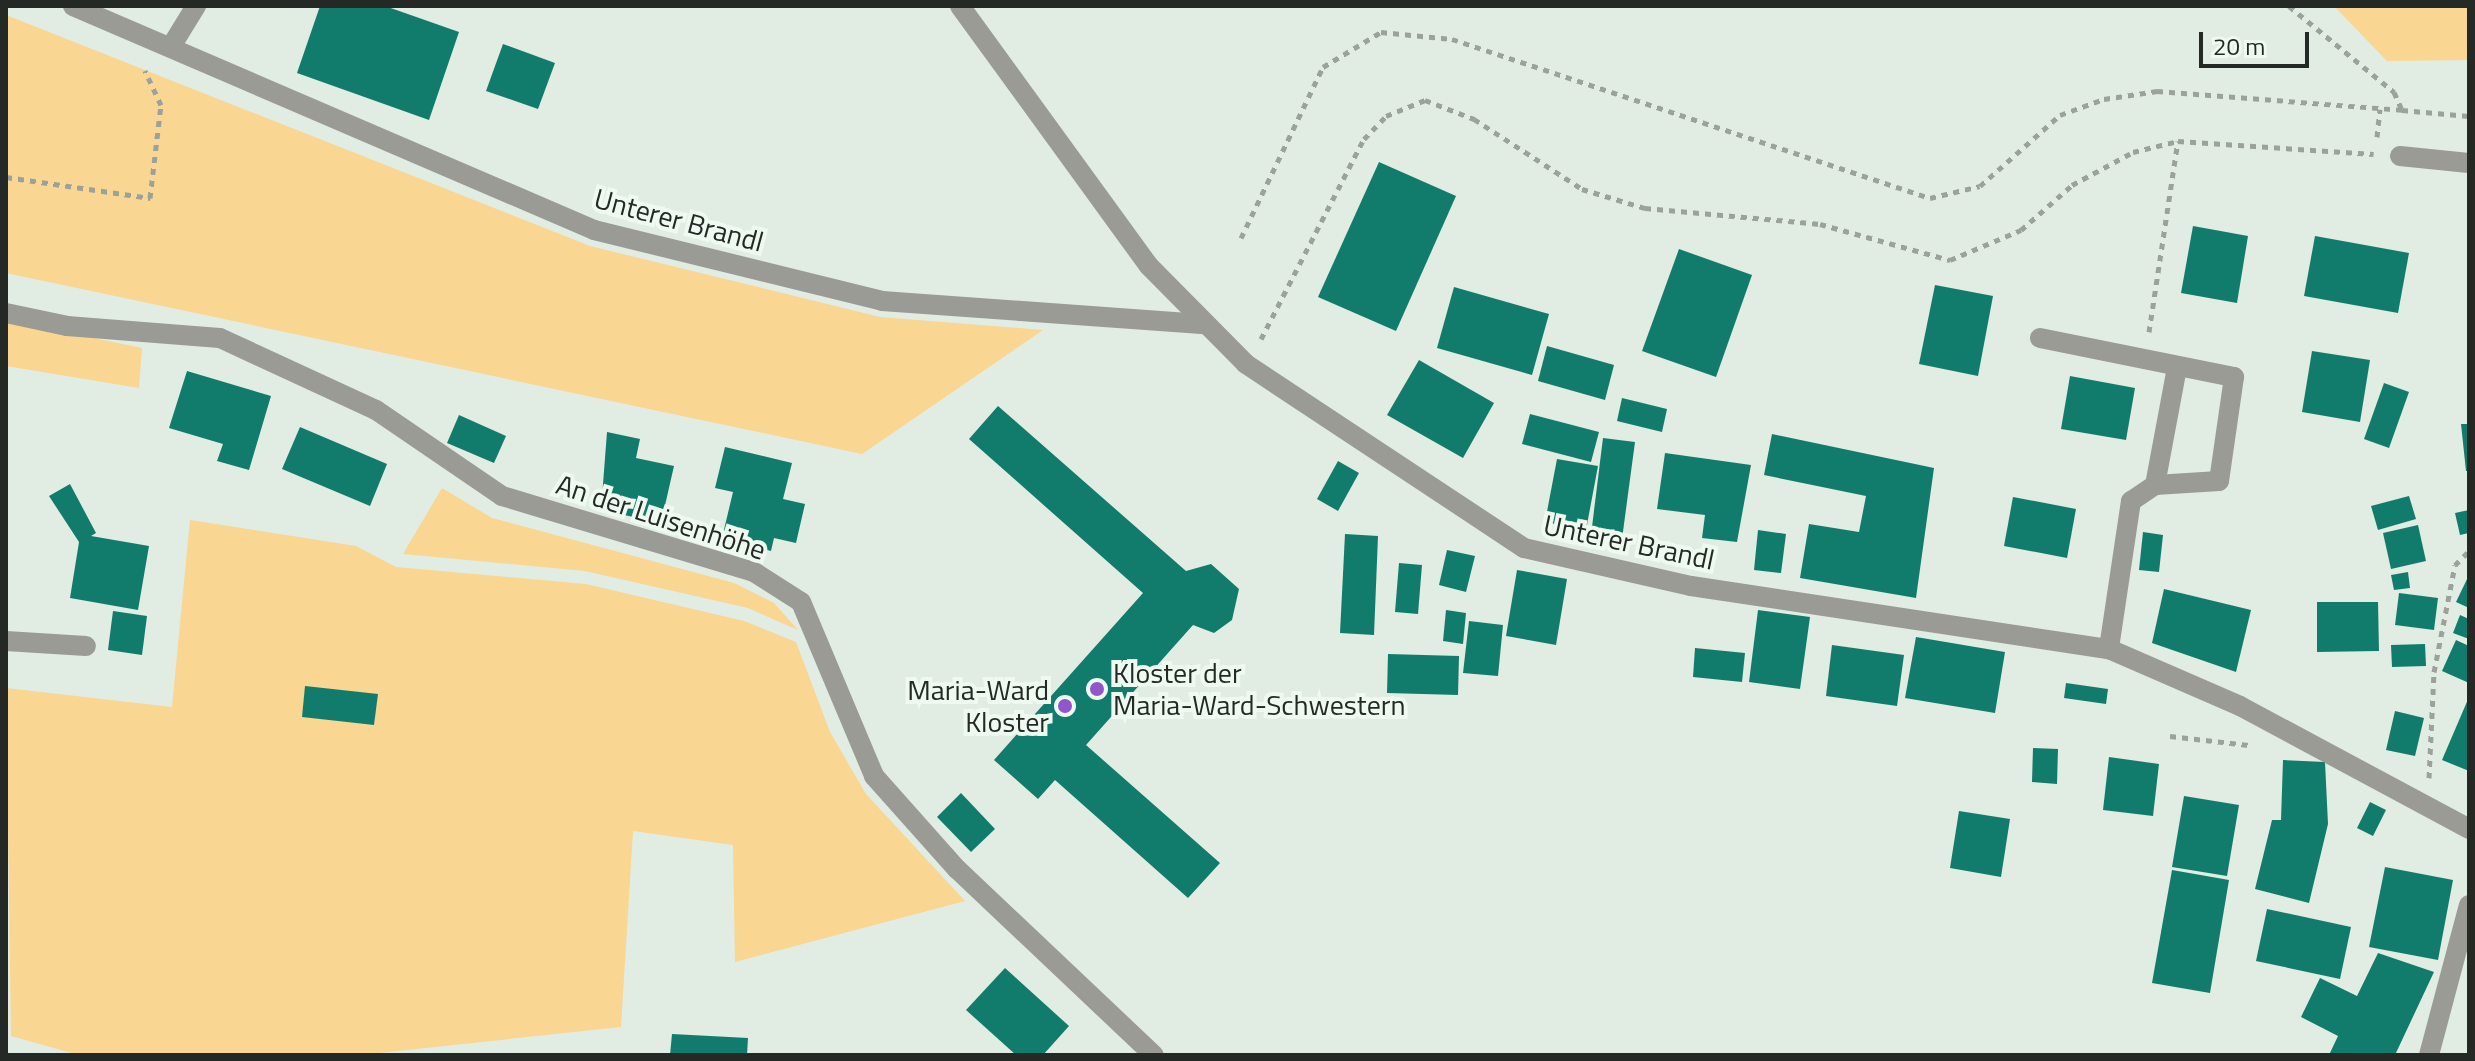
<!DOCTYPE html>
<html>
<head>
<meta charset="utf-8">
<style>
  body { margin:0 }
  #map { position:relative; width:2475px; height:1061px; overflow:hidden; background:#e1ece2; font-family:"Titillium Web",sans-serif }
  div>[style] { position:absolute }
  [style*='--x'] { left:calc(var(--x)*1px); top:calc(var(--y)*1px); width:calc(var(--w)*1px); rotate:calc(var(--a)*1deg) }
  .green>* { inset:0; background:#f9d692 }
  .building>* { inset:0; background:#127c6c }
  .path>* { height:5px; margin-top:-2.5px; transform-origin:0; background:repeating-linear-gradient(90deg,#9aa29b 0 6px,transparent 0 12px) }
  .service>* { height:20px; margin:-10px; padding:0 10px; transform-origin:10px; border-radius:10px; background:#9a9b95 }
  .minor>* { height:20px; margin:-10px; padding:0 10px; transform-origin:10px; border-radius:10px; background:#9a9b95 }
  .dots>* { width:22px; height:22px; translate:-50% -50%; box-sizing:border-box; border:4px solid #eefaef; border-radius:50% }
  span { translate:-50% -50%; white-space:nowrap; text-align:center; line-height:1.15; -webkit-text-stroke:8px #eefaef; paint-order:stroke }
  .street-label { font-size:28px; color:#242925 }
  .poi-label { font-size:28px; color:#242925 }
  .left { translate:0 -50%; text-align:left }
  .right { translate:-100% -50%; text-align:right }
  .frame { position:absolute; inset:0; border:8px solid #242925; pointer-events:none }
  .scale { position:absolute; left:2199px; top:32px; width:110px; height:36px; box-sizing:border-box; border:4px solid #242925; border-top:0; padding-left:10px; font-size:24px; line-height:28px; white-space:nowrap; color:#242925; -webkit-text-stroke:6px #eefaef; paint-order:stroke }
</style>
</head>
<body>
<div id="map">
  <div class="green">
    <i style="clip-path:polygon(2334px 6px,2469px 6px,2469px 60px,2387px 61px)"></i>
    <i style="clip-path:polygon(6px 15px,590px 246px,880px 317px,1043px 330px,862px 454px,6px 273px)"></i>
    <i style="clip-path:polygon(6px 320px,142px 348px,139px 388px,6px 366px)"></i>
    <i style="clip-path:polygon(442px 488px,492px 518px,734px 583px,774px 603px,798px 630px,748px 608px,585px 571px,403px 554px)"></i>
    <i style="clip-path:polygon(190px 520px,356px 546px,396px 567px,586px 584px,744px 621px,796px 642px,830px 732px,866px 794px,965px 901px,735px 962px,733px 845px,633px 831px,621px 1027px,360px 1055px,79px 1055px,11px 1036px,6px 688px,172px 707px)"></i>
  </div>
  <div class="building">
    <i style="clip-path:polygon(320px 6px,385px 6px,459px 32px,429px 120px,297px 73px)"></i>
    <i style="clip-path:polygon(503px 44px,555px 63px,538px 109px,486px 91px)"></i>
    <i style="clip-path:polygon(1379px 162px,1456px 196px,1396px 331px,1318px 297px)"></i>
    <i style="clip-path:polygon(2193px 226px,2248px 236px,2237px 303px,2181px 293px)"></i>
    <i style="clip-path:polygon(2315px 236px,2409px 253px,2398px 313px,2304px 296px)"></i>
    <i style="clip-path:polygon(1679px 249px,1752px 275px,1716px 377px,1642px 351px)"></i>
    <i style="clip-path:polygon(1935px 285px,1993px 296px,1978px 376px,1919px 364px)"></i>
    <i style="clip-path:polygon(1454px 287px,1549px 314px,1532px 375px,1437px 348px)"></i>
    <i style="clip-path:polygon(1547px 346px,1614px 365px,1605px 400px,1538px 381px)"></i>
    <i style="clip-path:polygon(2312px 351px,2370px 360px,2360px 422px,2302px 412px)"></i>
    <i style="clip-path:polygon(1419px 360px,1494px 403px,1463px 458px,1387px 415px)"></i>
    <i style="clip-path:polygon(187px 371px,271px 396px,249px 470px,217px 461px,223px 444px,169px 428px)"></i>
    <i style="clip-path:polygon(2070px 376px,2135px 388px,2126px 440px,2061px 429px)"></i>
    <i style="clip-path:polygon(2384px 383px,2409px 392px,2389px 448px,2364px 439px)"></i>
    <i style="clip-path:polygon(1622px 398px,1667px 409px,1662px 432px,1617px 421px)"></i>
    <i style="clip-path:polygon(998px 406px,1186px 571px,1211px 564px,1239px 589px,1232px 620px,1214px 633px,1193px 625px,1086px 745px,1220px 863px,1188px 898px,1055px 780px,1038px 799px,994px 760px,1143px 593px,969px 439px)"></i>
    <i style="clip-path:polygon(1530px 414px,1599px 432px,1591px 462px,1522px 444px)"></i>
    <i style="clip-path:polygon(459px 415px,506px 436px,494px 463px,447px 443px)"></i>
    <i style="clip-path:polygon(2461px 424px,2469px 424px,2469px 471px,2466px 471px)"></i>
    <i style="clip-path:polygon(300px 427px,387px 464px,370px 506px,282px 469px)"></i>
    <i style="clip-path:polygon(607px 432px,640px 439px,636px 458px,674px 466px,661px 523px,601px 510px)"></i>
    <i style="clip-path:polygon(1772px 434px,1934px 468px,1916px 598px,1800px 578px,1809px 524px,1859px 532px,1866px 496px,1764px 475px)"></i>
    <i style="clip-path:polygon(1603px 438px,1635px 442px,1622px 539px,1591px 535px)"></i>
    <i style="clip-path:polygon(725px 447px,792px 463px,783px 499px,805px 504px,796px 543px,774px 538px,771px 551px,722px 538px,733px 492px,715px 488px)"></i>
    <i style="clip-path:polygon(1665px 453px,1751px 465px,1737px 542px,1702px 538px,1705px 515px,1657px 509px)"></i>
    <i style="clip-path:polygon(1557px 459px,1598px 466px,1586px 530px,1545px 522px)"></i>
    <i style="clip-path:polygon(1338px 461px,1359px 473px,1338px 511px,1317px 499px)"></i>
    <i style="clip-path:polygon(70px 484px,96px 533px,91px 536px,149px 546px,138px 610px,70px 598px,79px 542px,49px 496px)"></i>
    <i style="clip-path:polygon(2409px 496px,2416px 519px,2378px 530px,2371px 506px)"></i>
    <i style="clip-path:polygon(2013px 497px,2076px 509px,2067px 558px,2004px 546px)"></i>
    <i style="clip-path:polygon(2469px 510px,2469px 533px,2460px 535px,2455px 513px)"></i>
    <i style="clip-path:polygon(2418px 525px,2426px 561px,2391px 569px,2383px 533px)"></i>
    <i style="clip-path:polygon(1758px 530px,1786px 534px,1781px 573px,1754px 570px)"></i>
    <i style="clip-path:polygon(2143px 532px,2163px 535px,2159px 572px,2139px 570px)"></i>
    <i style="clip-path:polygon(1345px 534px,1378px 536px,1374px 635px,1340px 633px)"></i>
    <i style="clip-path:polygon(1447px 550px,1475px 556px,1466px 592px,1439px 585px)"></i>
    <i style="clip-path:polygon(1399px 563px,1422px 565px,1418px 614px,1395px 612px)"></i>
    <i style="clip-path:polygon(1517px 570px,1567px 579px,1556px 645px,1506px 636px)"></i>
    <i style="clip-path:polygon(2408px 572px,2410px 588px,2394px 590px,2391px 575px)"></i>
    <i style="clip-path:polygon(2469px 575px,2469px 608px,2456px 602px)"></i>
    <i style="clip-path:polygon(2164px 589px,2251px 610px,2236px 672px,2152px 643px)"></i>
    <i style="clip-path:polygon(2399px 593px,2438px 598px,2434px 630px,2395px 625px)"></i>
    <i style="clip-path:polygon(2317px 602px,2378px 602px,2379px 651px,2317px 652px)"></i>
    <i style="clip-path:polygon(1446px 610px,1466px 613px,1463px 644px,1443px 641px)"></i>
    <i style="clip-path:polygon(1758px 610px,1810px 617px,1800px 689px,1749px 682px)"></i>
    <i style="clip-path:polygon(113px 611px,147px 616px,142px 655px,108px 650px)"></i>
    <i style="clip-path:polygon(2460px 615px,2469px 619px,2469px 639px,2453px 633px)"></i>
    <i style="clip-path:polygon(1469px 621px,1503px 625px,1498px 676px,1463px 673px)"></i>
    <i style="clip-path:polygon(1916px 637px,2005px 652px,1995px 713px,1905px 698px)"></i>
    <i style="clip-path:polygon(2456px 640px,2469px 646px,2469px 683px,2442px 671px)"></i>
    <i style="clip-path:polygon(2425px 644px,2426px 666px,2392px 667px,2391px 645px)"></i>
    <i style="clip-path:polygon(1832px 645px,1904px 655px,1897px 706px,1826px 696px)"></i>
    <i style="clip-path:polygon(1695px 648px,1745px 653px,1742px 682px,1693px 677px)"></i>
    <i style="clip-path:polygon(1388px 654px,1459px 656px,1458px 695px,1387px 693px)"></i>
    <i style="clip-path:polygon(2066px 683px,2108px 689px,2106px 704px,2064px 698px)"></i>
    <i style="clip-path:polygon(305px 686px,378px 694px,374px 725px,302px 717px)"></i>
    <i style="clip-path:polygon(2469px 697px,2469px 771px,2442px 760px)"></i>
    <i style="clip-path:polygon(2395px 711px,2424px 718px,2415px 756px,2386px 750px)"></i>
    <i style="clip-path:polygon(2033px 748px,2058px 749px,2057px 784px,2032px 782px)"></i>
    <i style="clip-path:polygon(2109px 757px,2159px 764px,2153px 816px,2103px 810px)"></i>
    <i style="clip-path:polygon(2283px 760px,2325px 762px,2328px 824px,2309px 903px,2255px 889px,2272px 820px,2281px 820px)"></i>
    <i style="clip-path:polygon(961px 793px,995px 829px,971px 852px,937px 817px)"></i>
    <i style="clip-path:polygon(2184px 796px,2239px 805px,2227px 876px,2172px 867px)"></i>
    <i style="clip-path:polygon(2370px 802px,2386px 810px,2373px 836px,2357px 828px)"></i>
    <i style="clip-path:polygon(1959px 811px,2010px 819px,2001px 877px,1950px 868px)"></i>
    <i style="clip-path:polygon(2385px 867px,2453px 880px,2438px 960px,2369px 947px)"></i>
    <i style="clip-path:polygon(2172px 870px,2229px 880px,2210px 993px,2152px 983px)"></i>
    <i style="clip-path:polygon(2267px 909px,2351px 927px,2340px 979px,2256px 961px)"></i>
    <i style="clip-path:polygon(2378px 953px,2434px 972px,2395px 1055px,2329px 1055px,2338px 1036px,2301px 1017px,2320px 978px,2357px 996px)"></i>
    <i style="clip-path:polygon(1005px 968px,1069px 1026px,1043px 1055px,1016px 1055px,966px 1010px)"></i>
    <i style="clip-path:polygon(672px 1034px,748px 1038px,747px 1055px,670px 1055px)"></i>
  </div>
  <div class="path">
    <i style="--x:2289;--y:6;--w:136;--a:39.3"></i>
    <i style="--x:2394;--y:92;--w:20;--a:66"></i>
    <i style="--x:2402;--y:110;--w:67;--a:5.1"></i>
    <i style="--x:2377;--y:137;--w:28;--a:-84"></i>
    <i style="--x:6;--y:177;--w:146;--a:8.3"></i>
    <i style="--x:150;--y:198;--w:94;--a:-83.3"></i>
    <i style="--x:161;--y:105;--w:38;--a:-115"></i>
    <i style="--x:1241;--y:238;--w:190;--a:-64.4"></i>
    <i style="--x:1323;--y:67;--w:68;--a:-31.1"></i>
    <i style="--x:1381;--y:32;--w:71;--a:5.6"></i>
    <i style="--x:1452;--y:39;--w:504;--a:18.4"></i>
    <i style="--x:1930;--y:198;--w:51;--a:-13.5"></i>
    <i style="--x:1980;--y:186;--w:107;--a:-41.6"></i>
    <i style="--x:2060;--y:115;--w:47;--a:-20"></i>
    <i style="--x:2104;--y:99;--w:54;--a:-8.6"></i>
    <i style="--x:2157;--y:91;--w:246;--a:4.4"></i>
    <i style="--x:2149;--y:332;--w:193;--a:-81.4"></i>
    <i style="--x:2178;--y:141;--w:196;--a:3.8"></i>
    <i style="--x:1261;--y:339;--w:225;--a:-62.8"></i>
    <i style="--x:1364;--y:139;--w:32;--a:-46"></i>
    <i style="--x:1386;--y:116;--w:42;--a:-22.3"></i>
    <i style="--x:1425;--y:100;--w:53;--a:21.2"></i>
    <i style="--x:1474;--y:119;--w:129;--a:32.9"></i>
    <i style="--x:1582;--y:189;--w:66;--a:16.8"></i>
    <i style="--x:1645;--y:208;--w:176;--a:5.2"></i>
    <i style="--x:1820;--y:224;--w:135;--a:15.5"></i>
    <i style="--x:1950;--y:260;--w:77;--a:-22.9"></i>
    <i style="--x:2021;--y:230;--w:68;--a:-41.4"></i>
    <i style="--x:2072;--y:185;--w:69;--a:-28.4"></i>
    <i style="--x:2133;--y:152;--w:46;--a:-13.7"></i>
    <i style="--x:2170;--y:736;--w:79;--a:6.6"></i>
    <i style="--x:2429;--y:778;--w:106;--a:-87.3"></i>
    <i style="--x:2434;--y:672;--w:109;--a:-78.9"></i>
    <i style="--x:2455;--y:565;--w:20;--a:-45"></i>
  </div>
  <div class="service">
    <i style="--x:2400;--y:156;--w:69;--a:5.8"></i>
    <i style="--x:6;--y:313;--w:62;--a:12"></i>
    <i style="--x:67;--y:326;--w:153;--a:4.5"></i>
    <i style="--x:220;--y:338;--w:172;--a:24.8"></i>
    <i style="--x:376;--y:410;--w:153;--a:34.3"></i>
    <i style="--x:502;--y:496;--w:263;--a:16.8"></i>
    <i style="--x:754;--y:572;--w:56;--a:32.6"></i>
    <i style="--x:801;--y:602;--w:189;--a:67.2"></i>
    <i style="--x:874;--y:776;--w:125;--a:48.3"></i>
    <i style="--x:957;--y:869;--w:271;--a:43.4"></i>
    <i style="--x:6;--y:641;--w:80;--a:3.6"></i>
  </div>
  <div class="minor">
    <i style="--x:73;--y:6;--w:567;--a:23.26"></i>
    <i style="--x:594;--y:230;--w:297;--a:13.8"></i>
    <i style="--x:882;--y:301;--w:324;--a:4.1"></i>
    <i style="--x:960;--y:6;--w:321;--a:54"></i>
    <i style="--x:1149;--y:266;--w:138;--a:45.3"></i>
    <i style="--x:1246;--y:364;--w:333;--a:33.5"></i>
    <i style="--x:1524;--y:548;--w:171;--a:12.8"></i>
    <i style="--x:1691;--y:586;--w:423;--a:8.6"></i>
    <i style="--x:2109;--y:649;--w:143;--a:23.5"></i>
    <i style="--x:2240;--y:706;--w:260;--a:28.2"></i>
    <i style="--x:172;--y:45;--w:46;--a:-58.4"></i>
    <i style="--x:2040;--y:338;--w:198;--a:11.4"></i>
    <i style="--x:2234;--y:377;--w:105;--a:98.2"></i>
    <i style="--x:2219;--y:481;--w:64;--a:176.4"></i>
    <i style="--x:2155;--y:485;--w:29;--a:146"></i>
    <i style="--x:2131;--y:501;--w:150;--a:98.5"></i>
    <i style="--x:2155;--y:485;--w:119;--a:-79.4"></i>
    <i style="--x:2429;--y:1055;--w:155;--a:-75.1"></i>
  </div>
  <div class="dots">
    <i style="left:1097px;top:689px;background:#9255cb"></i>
    <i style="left:1065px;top:706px;background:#9255cb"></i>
  </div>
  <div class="street-label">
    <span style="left:679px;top:220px;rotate:15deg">Unterer Brandl</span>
    <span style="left:661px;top:517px;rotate:18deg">An der Luisenhöhe</span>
    <span style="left:1629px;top:542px;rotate:12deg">Unterer Brandl</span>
  </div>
  <div class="poi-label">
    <span class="left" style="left:1113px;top:689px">Kloster der<br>Maria-Ward-Schwestern</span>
    <span class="right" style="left:1049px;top:706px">Maria-Ward<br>Kloster</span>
  </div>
  <div class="frame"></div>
  <div class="scale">20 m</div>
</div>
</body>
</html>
